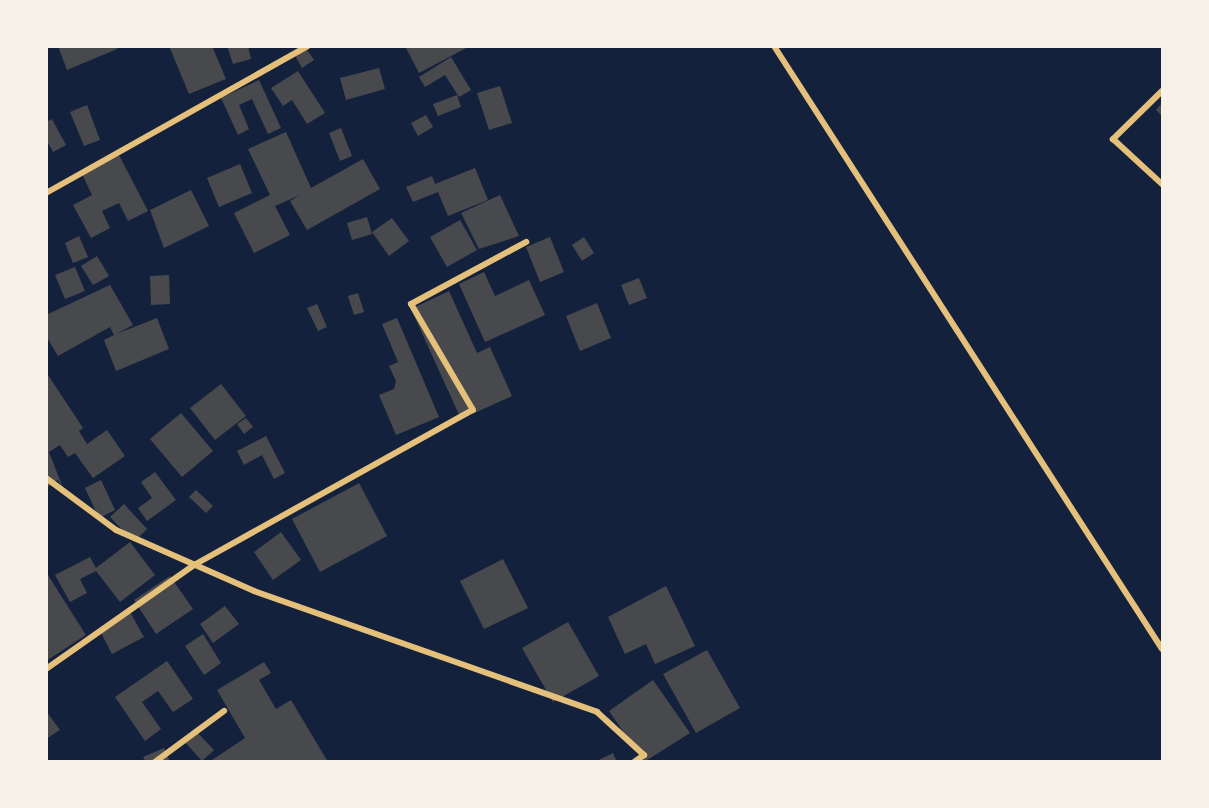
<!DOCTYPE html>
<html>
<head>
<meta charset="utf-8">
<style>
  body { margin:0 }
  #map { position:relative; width:1209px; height:808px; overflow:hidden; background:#14213d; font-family:Raleway,sans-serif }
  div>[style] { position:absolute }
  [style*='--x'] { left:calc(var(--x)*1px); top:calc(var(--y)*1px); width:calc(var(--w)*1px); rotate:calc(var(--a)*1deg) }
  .building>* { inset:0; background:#48494c }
  .minor>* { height:6px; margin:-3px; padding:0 3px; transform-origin:3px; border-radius:3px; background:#e5c07b }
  span { translate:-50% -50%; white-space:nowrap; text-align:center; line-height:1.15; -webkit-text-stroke:6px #f6f1e7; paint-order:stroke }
  .frame { position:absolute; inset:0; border:48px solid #f6f1e7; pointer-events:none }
</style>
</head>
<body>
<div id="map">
  <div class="building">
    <i style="clip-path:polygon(58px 46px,116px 46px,117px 49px,67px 70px)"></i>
    <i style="clip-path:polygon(169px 46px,212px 46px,226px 79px,189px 94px)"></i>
    <i style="clip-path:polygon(227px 46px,248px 46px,251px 59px,233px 64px)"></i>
    <i style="clip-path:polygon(405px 46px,470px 46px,419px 73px)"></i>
    <i style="clip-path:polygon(305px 47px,314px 60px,302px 68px,294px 54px)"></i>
    <i style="clip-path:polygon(451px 57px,471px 90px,459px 97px,445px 75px,425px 87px,419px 77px)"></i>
    <i style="clip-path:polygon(379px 68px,385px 89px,346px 100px,340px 78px)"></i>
    <i style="clip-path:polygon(298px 71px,325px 113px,307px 124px,292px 100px,283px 106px,271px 88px)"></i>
    <i style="clip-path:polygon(259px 80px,281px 128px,268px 134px,252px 99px,239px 105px,249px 129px,238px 135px,221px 98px)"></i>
    <i style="clip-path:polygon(500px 86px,512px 123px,489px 130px,477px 93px)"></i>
    <i style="clip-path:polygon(457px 95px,461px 107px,438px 116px,433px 104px)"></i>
    <i style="clip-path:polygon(1162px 103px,1162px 116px,1156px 110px)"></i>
    <i style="clip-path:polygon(87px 105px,100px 140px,84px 146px,70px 112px)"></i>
    <i style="clip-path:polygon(426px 115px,433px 127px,418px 136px,411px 123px)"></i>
    <i style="clip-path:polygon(52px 119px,66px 145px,53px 152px,46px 139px,46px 122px)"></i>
    <i style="clip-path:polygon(341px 128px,352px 156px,340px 161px,329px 133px)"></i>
    <i style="clip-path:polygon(286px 132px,311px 188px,363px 159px,380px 189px,307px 230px,290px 201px,300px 195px,275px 206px,290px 235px,254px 253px,234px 213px,270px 195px,248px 149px)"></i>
    <i style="clip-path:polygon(119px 155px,148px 211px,128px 221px,119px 203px,102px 211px,110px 228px,91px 238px,73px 205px,92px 195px,82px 174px)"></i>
    <i style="clip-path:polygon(240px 164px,252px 193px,219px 207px,207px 178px)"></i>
    <i style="clip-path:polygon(475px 168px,488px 200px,448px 216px,438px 192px,413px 202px,406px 187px,432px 176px,435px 184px)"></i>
    <i style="clip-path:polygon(191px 190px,209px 226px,164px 248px,150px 210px)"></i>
    <i style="clip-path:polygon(500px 195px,519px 236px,479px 249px,461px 213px)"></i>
    <i style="clip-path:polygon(367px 217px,372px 234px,352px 240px,347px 223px)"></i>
    <i style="clip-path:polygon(392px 218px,409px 241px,389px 256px,372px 232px)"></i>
    <i style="clip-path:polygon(460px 220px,477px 250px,447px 267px,430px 237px)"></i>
    <i style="clip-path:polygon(79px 236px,88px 257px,73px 263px,65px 243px)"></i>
    <i style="clip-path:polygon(550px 237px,564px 272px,540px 282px,526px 247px)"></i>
    <i style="clip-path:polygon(584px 237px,594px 253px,582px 261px,572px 245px)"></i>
    <i style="clip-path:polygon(97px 256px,109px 276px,93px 285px,81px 266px)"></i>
    <i style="clip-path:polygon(75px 267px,85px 291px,65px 299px,55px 275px)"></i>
    <i style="clip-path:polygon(484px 272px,495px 296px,529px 280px,545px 315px,485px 342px,459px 284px)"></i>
    <i style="clip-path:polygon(169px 275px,170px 304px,151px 305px,150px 276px)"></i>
    <i style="clip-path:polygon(639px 278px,647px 298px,629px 305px,621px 285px)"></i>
    <i style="clip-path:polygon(110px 285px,133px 325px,116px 334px,157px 318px,169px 349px,116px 371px,104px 340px,114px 335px,110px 327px,58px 356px,46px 336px,46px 315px)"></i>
    <i style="clip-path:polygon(449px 291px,477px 353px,490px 347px,512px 396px,461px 419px,411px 309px)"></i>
    <i style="clip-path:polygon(358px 293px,364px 312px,354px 315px,348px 296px)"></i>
    <i style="clip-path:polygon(597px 303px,611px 338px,580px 351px,566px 316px)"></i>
    <i style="clip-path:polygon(317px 304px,327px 327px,318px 331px,307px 308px)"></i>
    <i style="clip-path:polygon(397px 318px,439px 417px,396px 435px,379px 395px,394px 389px,396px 381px,389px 366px,398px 362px,382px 324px)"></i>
    <i style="clip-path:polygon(46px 372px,83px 428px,79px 431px,87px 444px,107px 430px,125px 456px,93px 478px,75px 453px,68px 457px,60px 445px,49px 452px,63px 488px,58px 480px,46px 488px)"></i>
    <i style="clip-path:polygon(221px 384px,246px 416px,215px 440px,190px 408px)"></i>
    <i style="clip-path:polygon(181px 413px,213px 451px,182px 477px,150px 439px)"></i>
    <i style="clip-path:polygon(246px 418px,253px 427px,244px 434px,237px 424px)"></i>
    <i style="clip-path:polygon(266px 436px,285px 473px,274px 479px,262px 455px,244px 465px,237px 451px)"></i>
    <i style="clip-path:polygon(155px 472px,176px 500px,147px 521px,138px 508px,152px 498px,141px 482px)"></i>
    <i style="clip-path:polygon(101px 480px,115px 510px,99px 518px,85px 488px)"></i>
    <i style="clip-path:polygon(359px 483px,387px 536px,320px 572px,292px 519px)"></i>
    <i style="clip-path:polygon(196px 490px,213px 506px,206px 513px,189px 497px)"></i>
    <i style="clip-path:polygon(124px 504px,147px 529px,134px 542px,110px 517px)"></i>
    <i style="clip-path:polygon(281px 532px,301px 560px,273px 580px,254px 552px)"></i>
    <i style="clip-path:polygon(130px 542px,155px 575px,120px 602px,96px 571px,80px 579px,87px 593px,70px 602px,55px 575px,90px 557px,96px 568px)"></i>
    <i style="clip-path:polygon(503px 559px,528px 608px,484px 629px,460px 581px)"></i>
    <i style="clip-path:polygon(46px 572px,86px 635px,46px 661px)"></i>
    <i style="clip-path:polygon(170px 576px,193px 609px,156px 634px,134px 600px)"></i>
    <i style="clip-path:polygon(666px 586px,695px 646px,655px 664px,646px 644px,625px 654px,608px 617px)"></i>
    <i style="clip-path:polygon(225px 606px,239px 624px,213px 643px,200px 624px)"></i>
    <i style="clip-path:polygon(130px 612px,144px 637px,112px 654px,99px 629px)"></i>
    <i style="clip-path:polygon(568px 622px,599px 676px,553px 702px,522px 648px)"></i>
    <i style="clip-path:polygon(203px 634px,221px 663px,204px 675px,185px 646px)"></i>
    <i style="clip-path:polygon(707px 650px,740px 708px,696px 733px,663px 674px)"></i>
    <i style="clip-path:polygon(167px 661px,193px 699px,173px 712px,158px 691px,142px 702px,161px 729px,145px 741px,115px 697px)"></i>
    <i style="clip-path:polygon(264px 662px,271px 673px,259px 680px,276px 709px,291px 700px,328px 762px,209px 762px,245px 738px,217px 690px)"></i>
    <i style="clip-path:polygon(653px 680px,690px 733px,644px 762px,609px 711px)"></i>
    <i style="clip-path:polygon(46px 711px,60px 730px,46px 739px)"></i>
    <i style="clip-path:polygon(194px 729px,214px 750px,202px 761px,183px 740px)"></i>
    <i style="clip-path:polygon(164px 748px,170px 762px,146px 762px,143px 757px)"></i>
    <i style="clip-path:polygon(613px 753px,617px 762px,595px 762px)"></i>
  </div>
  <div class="minor">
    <i style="--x:774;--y:46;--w:717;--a:57.24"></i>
    <i style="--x:1162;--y:91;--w:69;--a:135.6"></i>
    <i style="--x:1113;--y:139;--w:67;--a:42.6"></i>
    <i style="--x:46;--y:193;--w:300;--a:-29.3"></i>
    <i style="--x:46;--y:478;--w:87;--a:36.6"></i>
    <i style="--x:116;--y:530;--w:151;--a:23.8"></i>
    <i style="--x:254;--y:591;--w:364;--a:19.4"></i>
    <i style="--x:597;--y:712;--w:64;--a:42.5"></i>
    <i style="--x:644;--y:755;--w:12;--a:145"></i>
    <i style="--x:46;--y:669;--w:181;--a:-35.1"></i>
    <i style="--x:194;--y:565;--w:319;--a:-29.1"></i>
    <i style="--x:473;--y:410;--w:123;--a:-120.3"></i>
    <i style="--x:411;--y:304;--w:131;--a:-28.3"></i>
    <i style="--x:155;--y:762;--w:86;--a:-36.5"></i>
  </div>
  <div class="frame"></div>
</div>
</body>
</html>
